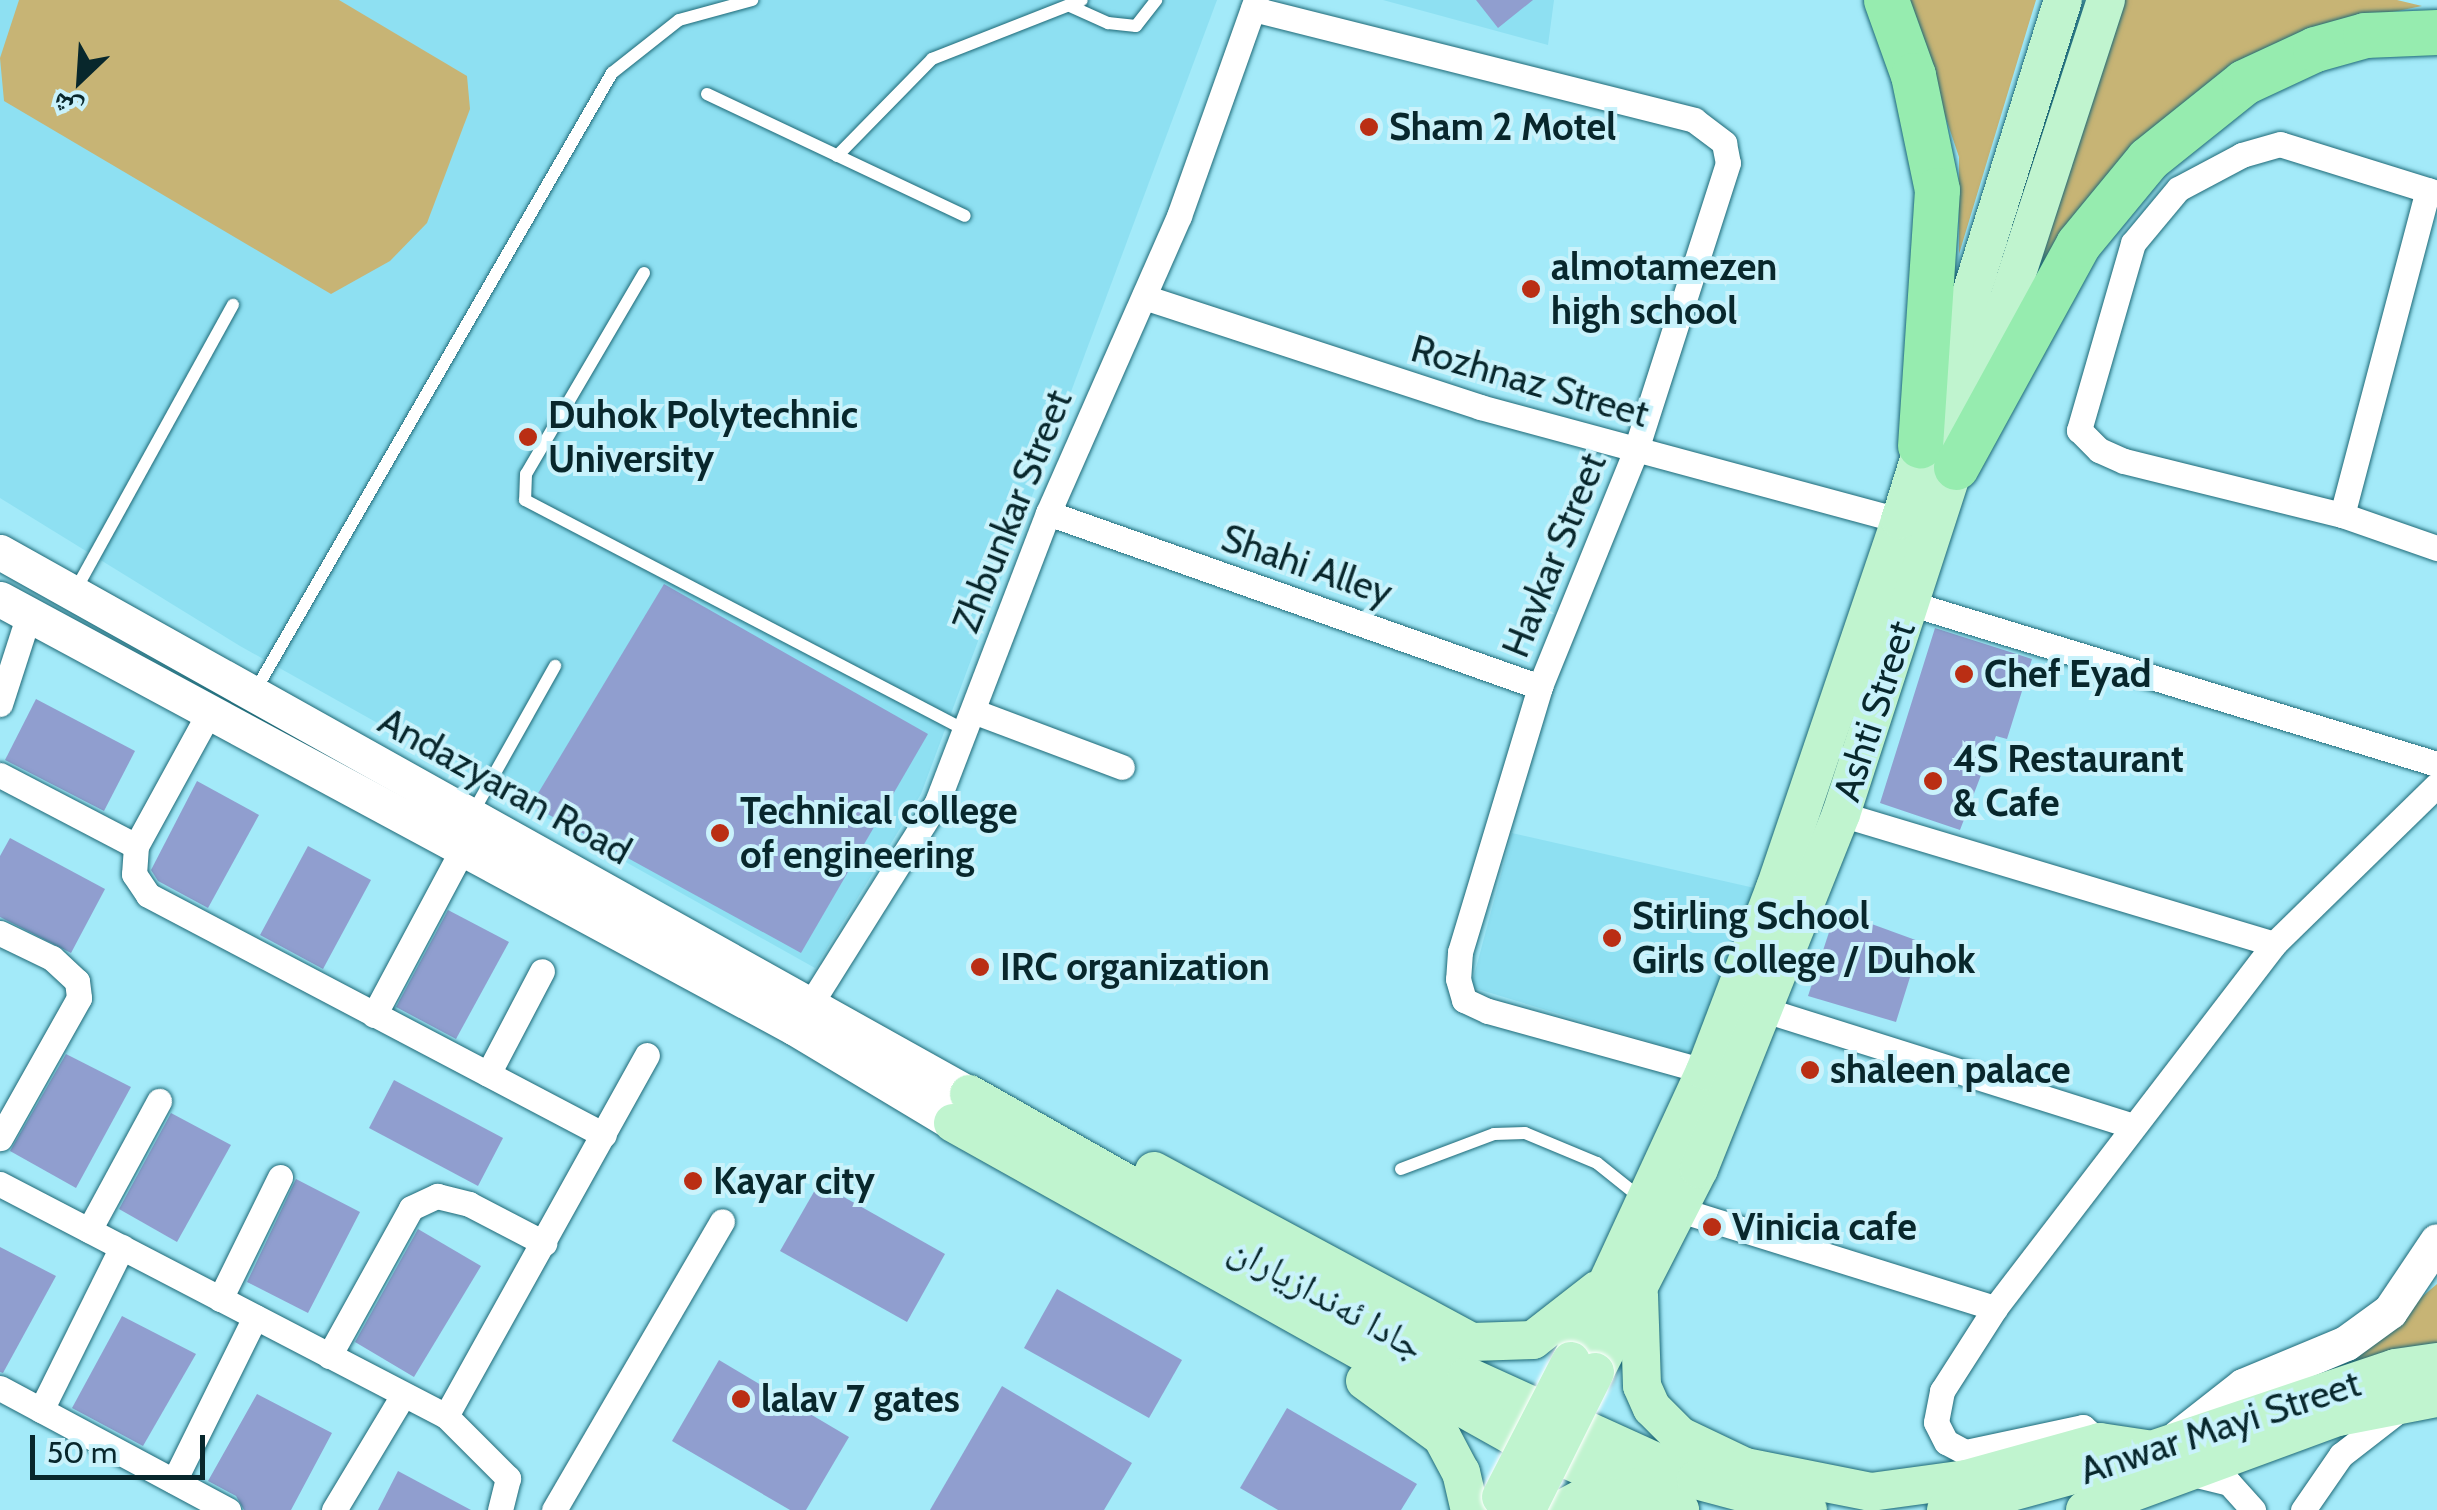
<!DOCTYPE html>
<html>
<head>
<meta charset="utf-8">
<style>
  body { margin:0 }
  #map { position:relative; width:2437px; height:1510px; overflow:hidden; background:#a3eaf9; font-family:Cabin,"Noto Naskh Arabic",sans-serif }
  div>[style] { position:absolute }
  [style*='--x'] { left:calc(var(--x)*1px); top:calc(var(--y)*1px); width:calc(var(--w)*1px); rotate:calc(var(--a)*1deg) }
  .built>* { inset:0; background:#8ee0f2 }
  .green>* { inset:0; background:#c7b475 }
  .building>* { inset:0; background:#909ecf }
  .roads { filter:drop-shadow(0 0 2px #1e6977) drop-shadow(0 0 2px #1e6977) }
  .lane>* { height:12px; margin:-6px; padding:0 6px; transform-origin:6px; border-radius:6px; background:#fff }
  .street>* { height:25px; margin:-12.5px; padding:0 12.5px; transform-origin:12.5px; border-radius:12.5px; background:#fff }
  .secondary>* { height:35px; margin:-17.5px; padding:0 17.5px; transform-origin:17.5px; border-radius:17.5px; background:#fff }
  .primary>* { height:38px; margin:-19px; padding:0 19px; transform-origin:19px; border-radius:19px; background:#c0f4cf }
  .highway>* { height:45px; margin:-22.5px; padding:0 22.5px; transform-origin:22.5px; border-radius:22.5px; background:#96ecaf }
  .bridges { filter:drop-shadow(0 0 2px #fff) drop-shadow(0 0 2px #fff) }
  .primary-bridge>* { height:38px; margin:-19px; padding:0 19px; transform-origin:19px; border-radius:19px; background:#c0f4cf }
  .dots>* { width:28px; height:28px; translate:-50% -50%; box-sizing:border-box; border:5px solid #c9f2fb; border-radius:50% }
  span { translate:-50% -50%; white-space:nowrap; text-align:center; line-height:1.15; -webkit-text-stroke:8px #c9f2fb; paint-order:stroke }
  .poi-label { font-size:38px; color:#08272c; font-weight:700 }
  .left { translate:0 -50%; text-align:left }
  .street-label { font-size:38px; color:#08272c }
  .north { position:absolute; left:30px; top:30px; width:100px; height:100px; -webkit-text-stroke:8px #c9f2fb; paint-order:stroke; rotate:205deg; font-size:28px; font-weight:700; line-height:40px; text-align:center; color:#08272c }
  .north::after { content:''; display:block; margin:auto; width:35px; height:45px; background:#08272c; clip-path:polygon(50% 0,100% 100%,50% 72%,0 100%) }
  .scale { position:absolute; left:30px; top:1435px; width:175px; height:45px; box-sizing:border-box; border:5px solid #08272c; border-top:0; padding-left:12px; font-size:30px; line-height:35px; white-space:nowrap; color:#08272c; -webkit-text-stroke:8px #c9f2fb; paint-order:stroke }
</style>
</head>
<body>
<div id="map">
  <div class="built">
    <i style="clip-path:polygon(0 0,1217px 0,921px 794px,815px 968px,240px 646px,0 498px)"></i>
    <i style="clip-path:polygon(1383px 0,1554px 0,1548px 45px)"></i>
    <i style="clip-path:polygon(1512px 833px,1759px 889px,1690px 1054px,1471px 987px)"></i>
  </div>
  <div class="green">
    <i style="clip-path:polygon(19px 0,339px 0,467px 76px,470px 109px,427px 223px,390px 261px,331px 294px,4px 101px,0 58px)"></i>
    <i style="clip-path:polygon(1906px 0,2036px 0,1959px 254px,1959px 157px)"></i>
    <i style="clip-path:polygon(2125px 0,2397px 0,2422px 6px,2363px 18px,2253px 57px,2022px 305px)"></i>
    <i style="clip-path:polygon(2437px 1284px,2437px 1349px,2243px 1398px,2361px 1349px)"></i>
  </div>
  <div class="building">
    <i style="clip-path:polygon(1476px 0,1533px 0,1498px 28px)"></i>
    <i style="clip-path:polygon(664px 584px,928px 734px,801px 953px,531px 805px)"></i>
    <i style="clip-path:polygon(1935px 628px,2032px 659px,2007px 739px,1996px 736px,1960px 830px,1880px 803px)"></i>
    <i style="clip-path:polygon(36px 699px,135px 751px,104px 811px,5px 760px)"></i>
    <i style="clip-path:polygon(197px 781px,259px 815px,208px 908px,158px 881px,151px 870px)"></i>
    <i style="clip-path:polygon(10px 838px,105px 889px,71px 953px,0 917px,0 856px)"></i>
    <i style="clip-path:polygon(308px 846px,371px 880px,323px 969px,260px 935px)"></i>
    <i style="clip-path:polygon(448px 910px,509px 942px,456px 1039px,396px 1007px)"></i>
    <i style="clip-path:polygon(1836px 911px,1921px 942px,1896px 1022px,1808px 996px)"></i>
    <i style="clip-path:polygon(66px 1054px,131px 1087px,76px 1188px,10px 1151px)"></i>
    <i style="clip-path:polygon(394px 1080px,503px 1138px,478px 1186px,369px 1128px)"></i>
    <i style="clip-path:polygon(171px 1113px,231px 1145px,177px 1242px,119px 1209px)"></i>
    <i style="clip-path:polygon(296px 1179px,360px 1212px,308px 1313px,247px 1282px)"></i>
    <i style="clip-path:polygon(819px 1183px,945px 1254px,907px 1322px,780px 1251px)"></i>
    <i style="clip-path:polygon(418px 1229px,481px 1266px,414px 1377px,355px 1342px)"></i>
    <i style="clip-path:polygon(0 1247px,56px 1276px,3px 1373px,0 1372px)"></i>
    <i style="clip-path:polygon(1057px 1289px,1182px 1360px,1149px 1418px,1024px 1348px)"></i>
    <i style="clip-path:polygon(122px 1316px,196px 1354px,143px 1446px,72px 1408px)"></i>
    <i style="clip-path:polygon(719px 1360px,849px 1437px,806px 1510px,790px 1510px,672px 1441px)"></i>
    <i style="clip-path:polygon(1002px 1386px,1132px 1463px,1104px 1510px,930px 1510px)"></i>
    <i style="clip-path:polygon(257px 1394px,332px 1433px,291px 1510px,244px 1510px,236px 1496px,208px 1481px)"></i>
    <i style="clip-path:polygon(1287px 1408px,1417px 1484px,1401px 1510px,1278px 1510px,1240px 1488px)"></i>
    <i style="clip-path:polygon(398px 1471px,471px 1510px,378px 1510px)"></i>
  </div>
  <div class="roads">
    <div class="lane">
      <i style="--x:1070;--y:6;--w:42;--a:24.1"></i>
      <i style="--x:1108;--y:23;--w:28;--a:6"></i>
      <i style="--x:1136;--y:26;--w:33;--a:-52"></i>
      <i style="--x:707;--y:94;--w:285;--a:25.3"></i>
      <i style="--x:837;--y:156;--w:136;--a:-45.6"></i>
      <i style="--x:932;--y:59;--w:161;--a:-21.5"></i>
      <i style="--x:644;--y:273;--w:233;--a:120.4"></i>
      <i style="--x:526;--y:474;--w:26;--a:92"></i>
      <i style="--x:525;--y:500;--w:498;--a:27.6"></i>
      <i style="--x:75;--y:591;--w:327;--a:-61.1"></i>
      <i style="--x:255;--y:691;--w:714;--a:-59.99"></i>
      <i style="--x:612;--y:73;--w:85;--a:-38.3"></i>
      <i style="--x:679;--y:20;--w:76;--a:-15.3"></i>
      <i style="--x:472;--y:814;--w:170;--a:-60.7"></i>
      <i style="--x:1401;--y:1169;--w:99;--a:-20.6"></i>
      <i style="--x:1494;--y:1134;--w:31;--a:-2"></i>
      <i style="--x:1525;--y:1133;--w:78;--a:22.6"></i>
      <i style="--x:1597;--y:1163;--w:58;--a:38.7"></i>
    </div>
    <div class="street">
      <i style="--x:1253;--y:9;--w:455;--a:14.1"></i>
      <i style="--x:1694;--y:120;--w:38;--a:37"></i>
      <i style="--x:1724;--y:143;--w:20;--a:79"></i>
      <i style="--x:1728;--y:163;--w:301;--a:107.8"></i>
      <i style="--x:1636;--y:450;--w:256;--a:112.1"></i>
      <i style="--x:1540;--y:687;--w:277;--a:106.8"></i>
      <i style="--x:1460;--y:952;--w:27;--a:94"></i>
      <i style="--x:1458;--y:979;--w:22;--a:74"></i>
      <i style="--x:1464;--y:1000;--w:26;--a:25"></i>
      <i style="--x:1488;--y:1011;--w:225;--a:15.5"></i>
      <i style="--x:2437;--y:193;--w:164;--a:-162.7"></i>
      <i style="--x:2280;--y:144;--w:40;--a:164"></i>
      <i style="--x:2242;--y:155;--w:72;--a:152"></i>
      <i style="--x:2178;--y:189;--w:70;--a:129.8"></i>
      <i style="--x:2133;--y:243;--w:195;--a:106.1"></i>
      <i style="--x:2079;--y:430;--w:28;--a:45"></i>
      <i style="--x:2099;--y:450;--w:27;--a:24"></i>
      <i style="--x:2124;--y:461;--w:225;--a:13.9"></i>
      <i style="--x:2342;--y:515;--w:101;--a:19.2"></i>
      <i style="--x:1144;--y:297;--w:354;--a:18.1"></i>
      <i style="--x:1480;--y:407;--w:435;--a:15.1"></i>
      <i style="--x:1048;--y:513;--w:522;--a:19.48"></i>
      <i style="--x:2342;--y:515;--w:336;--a:-75.2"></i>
      <i style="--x:1909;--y:603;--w:552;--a:16.96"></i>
      <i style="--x:0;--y:704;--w:95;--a:-72.1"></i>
      <i style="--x:210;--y:711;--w:154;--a:118.7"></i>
      <i style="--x:136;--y:846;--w:28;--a:94"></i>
      <i style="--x:134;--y:874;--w:25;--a:56"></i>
      <i style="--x:148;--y:895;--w:515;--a:27.76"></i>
      <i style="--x:973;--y:711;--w:159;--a:20.6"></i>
      <i style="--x:0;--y:775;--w:153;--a:27.6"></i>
      <i style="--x:1841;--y:814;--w:452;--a:16.7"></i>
      <i style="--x:0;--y:933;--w:58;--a:25.7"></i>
      <i style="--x:52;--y:958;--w:34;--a:43"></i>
      <i style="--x:77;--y:981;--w:17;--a:83"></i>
      <i style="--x:79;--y:998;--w:161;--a:119.4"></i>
      <i style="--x:1765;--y:1010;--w:385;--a:17.5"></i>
      <i style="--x:374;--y:1015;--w:189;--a:-61.9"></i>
      <i style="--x:801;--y:1019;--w:256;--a:-57.9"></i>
      <i style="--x:937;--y:802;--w:310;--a:-69"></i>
      <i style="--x:1048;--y:513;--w:325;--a:-66.2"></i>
      <i style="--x:1179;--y:216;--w:229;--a:-70.4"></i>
      <i style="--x:488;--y:1074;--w:116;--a:-62.3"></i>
      <i style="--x:0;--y:1184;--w:503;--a:27.48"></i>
      <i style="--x:446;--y:1416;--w:413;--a:-60.9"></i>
      <i style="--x:1680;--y:1210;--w:330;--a:17.3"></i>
      <i style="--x:89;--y:1230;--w:147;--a:-61.5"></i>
      <i style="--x:220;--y:1299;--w:136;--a:-63.8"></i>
      <i style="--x:329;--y:1356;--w:169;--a:-61"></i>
      <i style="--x:411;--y:1208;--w:29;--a:-25"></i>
      <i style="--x:437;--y:1196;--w:33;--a:14"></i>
      <i style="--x:469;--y:1204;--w:85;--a:27.5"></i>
      <i style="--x:0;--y:1388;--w:259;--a:28.2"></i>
      <i style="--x:41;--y:1410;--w:182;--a:-63.6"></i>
      <i style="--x:446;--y:1416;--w:88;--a:45"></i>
      <i style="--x:508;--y:1478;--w:33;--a:104"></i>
      <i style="--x:2100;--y:1442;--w:23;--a:-139"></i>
      <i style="--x:2083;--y:1427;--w:121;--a:168"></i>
      <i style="--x:1965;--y:1452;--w:21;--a:-152"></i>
      <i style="--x:1946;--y:1442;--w:22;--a:-117"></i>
      <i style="--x:1936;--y:1422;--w:32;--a:-79"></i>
      <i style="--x:1942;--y:1391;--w:98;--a:-57.4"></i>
      <i style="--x:1995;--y:1308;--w:459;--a:-52.5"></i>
      <i style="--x:2274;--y:944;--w:228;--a:-44.3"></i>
      <i style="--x:2189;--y:1473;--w:41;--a:14"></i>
      <i style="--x:2229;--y:1483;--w:36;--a:48"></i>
      <i style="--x:174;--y:1481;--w:183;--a:-63.7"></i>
      <i style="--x:334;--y:1510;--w:134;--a:-59"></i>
      <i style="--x:554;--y:1510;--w:334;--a:-59.8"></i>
      <i style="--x:2303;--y:1510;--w:67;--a:-55.4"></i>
      <i style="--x:2341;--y:1455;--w:72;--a:-37.7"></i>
    </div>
    <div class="secondary">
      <i style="--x:0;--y:552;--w:1110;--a:29.22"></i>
      <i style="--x:0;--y:599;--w:903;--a:28.35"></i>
      <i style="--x:795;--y:1028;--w:184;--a:31"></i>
      <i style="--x:2178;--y:1437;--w:83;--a:-38.1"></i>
      <i style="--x:2243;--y:1386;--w:112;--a:-22.7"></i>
      <i style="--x:2346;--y:1343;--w:54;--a:-36"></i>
      <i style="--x:2390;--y:1311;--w:84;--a:-56.1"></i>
    </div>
    <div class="primary">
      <i style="--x:969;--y:1094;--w:572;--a:29.52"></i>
      <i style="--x:1467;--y:1376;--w:252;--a:24.4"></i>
      <i style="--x:1696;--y:1480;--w:116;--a:15"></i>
      <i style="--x:953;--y:1123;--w:639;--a:29.21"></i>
      <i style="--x:1511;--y:1435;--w:185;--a:23.9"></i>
      <i style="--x:1154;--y:1171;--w:361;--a:28.3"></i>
      <i style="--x:1472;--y:1342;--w:61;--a:-1.9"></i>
      <i style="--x:1533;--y:1340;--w:81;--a:-38"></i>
      <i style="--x:1639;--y:1295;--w:91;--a:88.1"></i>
      <i style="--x:1642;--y:1386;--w:24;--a:66"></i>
      <i style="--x:1652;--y:1408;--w:40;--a:45"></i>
      <i style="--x:1680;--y:1436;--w:72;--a:25.5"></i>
      <i style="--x:1745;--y:1467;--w:128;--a:11.2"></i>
      <i style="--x:1871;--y:1492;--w:96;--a:-7.8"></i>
      <i style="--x:1966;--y:1479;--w:139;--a:-15.4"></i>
      <i style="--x:2100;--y:1442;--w:47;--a:8.7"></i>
      <i style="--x:1571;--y:1361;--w:319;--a:-65.2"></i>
      <i style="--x:1705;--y:1071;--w:196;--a:-69.1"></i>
      <i style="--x:1775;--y:888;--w:389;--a:-71.2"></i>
      <i style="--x:1900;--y:520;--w:545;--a:-72.6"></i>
      <i style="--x:1595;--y:1372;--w:228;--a:-62.9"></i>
      <i style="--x:1699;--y:1169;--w:382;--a:-68.2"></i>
      <i style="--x:1841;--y:814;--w:856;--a:-71.97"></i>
      <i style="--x:1365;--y:1381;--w:95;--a:36"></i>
      <i style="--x:1442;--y:1437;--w:40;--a:62"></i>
      <i style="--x:1461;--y:1472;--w:39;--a:77"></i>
      <i style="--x:1560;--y:1510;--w:26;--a:-28"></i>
      <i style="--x:1583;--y:1498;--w:24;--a:-5"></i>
      <i style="--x:1607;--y:1496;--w:27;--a:27"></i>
      <i style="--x:1946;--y:1510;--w:158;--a:-15.4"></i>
      <i style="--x:2098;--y:1468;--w:313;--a:-18.6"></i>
      <i style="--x:2395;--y:1368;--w:42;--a:-8.1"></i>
      <i style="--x:2085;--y:1510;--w:270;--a:-20.2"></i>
      <i style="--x:2338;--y:1417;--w:101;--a:-10.9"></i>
    </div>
    <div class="highway">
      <i style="--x:1886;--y:0;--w:80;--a:70.2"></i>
      <i style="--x:1913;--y:75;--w:117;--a:78.2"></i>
      <i style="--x:1937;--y:190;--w:256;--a:93.8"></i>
      <i style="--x:1956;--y:467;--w:254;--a:-61.3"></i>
      <i style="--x:2078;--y:244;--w:110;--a:-50.5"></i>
      <i style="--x:2148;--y:159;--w:123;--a:-38.7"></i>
      <i style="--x:2244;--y:82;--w:78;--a:-24.9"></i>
      <i style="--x:2315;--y:49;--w:52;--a:-15.6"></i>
      <i style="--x:2365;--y:35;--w:72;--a:-2.4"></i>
    </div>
  </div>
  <div class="bridges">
    <div class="primary-bridge">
      <i style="--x:1501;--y:1497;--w:153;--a:-62.8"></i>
      <i style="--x:1527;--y:1509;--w:153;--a:-63.6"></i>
    </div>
  </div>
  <div class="dots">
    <i style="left:1369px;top:127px;background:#ba2e14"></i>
    <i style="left:1531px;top:289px;background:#ba2e14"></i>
    <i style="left:528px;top:437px;background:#ba2e14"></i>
    <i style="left:1964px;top:674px;background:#ba2e14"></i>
    <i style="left:1933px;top:781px;background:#ba2e14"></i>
    <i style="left:720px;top:833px;background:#ba2e14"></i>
    <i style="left:1612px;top:938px;background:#ba2e14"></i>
    <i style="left:980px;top:967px;background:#ba2e14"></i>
    <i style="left:1810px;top:1070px;background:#ba2e14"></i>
    <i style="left:693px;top:1181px;background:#ba2e14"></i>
    <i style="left:1712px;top:1227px;background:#ba2e14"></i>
    <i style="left:741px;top:1399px;background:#ba2e14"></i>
  </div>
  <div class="poi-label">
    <span class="left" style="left:1389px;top:127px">Sham 2 Motel</span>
    <span class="left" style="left:1551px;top:289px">almotamezen<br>high school</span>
    <span class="left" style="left:548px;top:437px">Duhok Polytechnic<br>University</span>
    <span class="left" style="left:1984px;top:674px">Chef Eyad</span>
    <span class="left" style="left:1953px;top:781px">4S Restaurant<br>&amp; Cafe</span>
    <span class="left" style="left:740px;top:833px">Technical college<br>of engineering</span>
    <span class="left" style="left:1632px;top:938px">Stirling School<br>Girls College / Duhok</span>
    <span class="left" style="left:1000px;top:967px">IRC organization</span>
    <span class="left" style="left:1830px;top:1070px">shaleen palace</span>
    <span class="left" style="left:713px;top:1181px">Kayar city</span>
    <span class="left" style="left:1732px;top:1227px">Vinicia cafe</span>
    <span class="left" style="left:761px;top:1399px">lalav 7 gates</span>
  </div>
  <div class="street-label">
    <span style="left:1530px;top:381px;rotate:16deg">Rozhnaz Street</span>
    <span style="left:1012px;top:511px;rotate:-68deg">Zhbunkar Street</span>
    <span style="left:1554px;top:555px;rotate:-68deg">Havkar Street</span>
    <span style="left:1307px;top:565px;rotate:19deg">Shahi Alley</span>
    <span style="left:1874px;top:711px;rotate:-72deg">Ashti Street</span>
    <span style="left:505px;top:786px;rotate:29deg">Andazyaran Road</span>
    <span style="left:1327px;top:1297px;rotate:29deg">جادا ئەندازیاران</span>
    <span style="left:2220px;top:1427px;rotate:-18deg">Anwar Mayi Street</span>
  </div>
  <div class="north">ش</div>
  <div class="scale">50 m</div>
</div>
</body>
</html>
